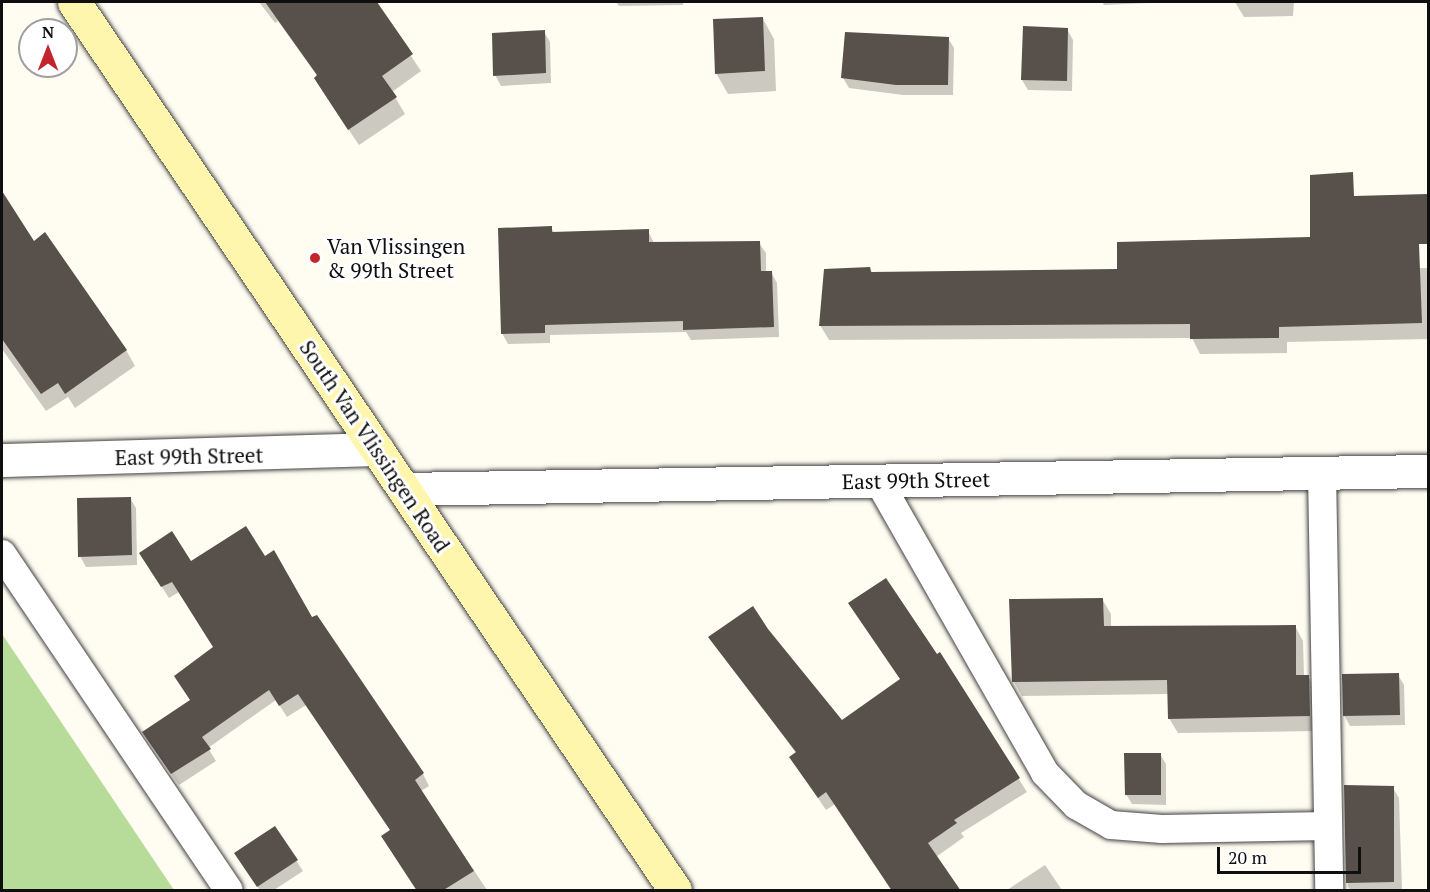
<!DOCTYPE html>
<html>
<head>
<meta charset="utf-8">
<style>
  body { margin:0 }
  #map { position:relative; width:1430px; height:892px; overflow:hidden; background:#fffcf2; font-family:"PT Serif",serif }
  div>[style] { position:absolute }
  [style*='--x'] { left:calc(var(--x)*1px); top:calc(var(--y)*1px); width:calc(var(--w)*1px); rotate:calc(var(--a)*1deg) }
  .forest>* { inset:0; background:#b7db99 }
  .shadow>* { inset:0; background:#0003 }
  .building>* { inset:0; background:#58504b }
  .roads { filter:drop-shadow(0 0 2px #424242) drop-shadow(0 0 2px #424242) }
  .service>* { height:28px; margin:-14px; padding:0 14px; transform-origin:14px; border-radius:14px; background:#fff }
  .minor>* { height:33px; margin:-16.5px; padding:0 16.5px; transform-origin:16.5px; border-radius:16.5px; background:#fff }
  .secondary>* { height:33px; margin:-16.5px; padding:0 16.5px; transform-origin:16.5px; border-radius:16.5px; background:#fff6ad }
  .dots>* { width:16px; height:16px; translate:-50% -50%; box-sizing:border-box; border:3px solid #fff; border-radius:50% }
  span { translate:-50% -50%; white-space:nowrap; text-align:center; line-height:1.15; -webkit-text-stroke:6px #fff; paint-order:stroke }
  .poi-label { font-size:21px; color:#0f0f0f }
  .left { translate:0 -50%; text-align:left }
  .street-label { font-size:21px; color:#0f0f0f }
  .frame { position:absolute; inset:0; border:3px solid #0f0f0f; pointer-events:none }
  .north { position:absolute; left:18px; top:18px; width:60px; height:60px; box-sizing:border-box; background:#fff; border:2px solid #9f9f9f; border-radius:50%; rotate:0deg; font-size:16px; font-weight:700; line-height:24px; text-align:center; color:#0f0f0f }
  .north::after { content:''; display:block; margin:auto; width:21px; height:27px; background:#c2252b; clip-path:polygon(50% 0,100% 100%,50% 72%,0 100%) }
  .scale { position:absolute; left:1217px; top:847px; width:144px; height:27px; box-sizing:border-box; border:3px solid #0f0f0f; border-top:0; padding-left:8px; font-size:18px; line-height:21px; white-space:nowrap; color:#0f0f0f; -webkit-text-stroke:4px #fff; paint-order:stroke }
</style>
</head>
<body>
<div id="map">
  <div class="forest">
    <i style="clip-path:polygon(2px 634px,174px 890px,2px 890px)"></i>
  </div>
  <div class="shadow">
    <i style="clip-path:polygon(259px 2px,375px 2px,421px 71px,392px 92px,405px 114px,359px 145px,325px 95px,315px 79px,318px 77px,278px 21px,275px 23px)"></i>
    <i style="clip-path:polygon(616px 2px,683px 2px,683px 5px,619px 6px)"></i>
    <i style="clip-path:polygon(1102px 2px,1148px 2px,1148px 3px,1104px 5px)"></i>
    <i style="clip-path:polygon(1235px 2px,1294px 2px,1293px 16px,1244px 17px)"></i>
    <i style="clip-path:polygon(763px 19px,774px 39px,776px 91px,728px 94px,716px 73px)"></i>
    <i style="clip-path:polygon(1067px 29px,1073px 40px,1072px 91px,1028px 90px,1022px 80px)"></i>
    <i style="clip-path:polygon(544px 32px,550px 42px,551px 83px,501px 86px,495px 75px)"></i>
    <i style="clip-path:polygon(948px 38px,954px 48px,953px 95px,903px 95px,849px 88px,843px 78px)"></i>
    <i style="clip-path:polygon(2px 193px,33px 243px,126px 350px,135px 366px,75px 408px,68px 397px,46px 411px,2px 349px)"></i>
    <i style="clip-path:polygon(551px 228px,555px 233px,648px 231px,654px 243px,759px 243px,766px 253px,766px 272px,771px 272px,777px 283px,779px 337px,691px 340px,686px 332px,550px 335px,550px 343px,508px 344px,502px 333px)"></i>
    <i style="clip-path:polygon(870px 268px,873px 274px,1428px 268px,1428px 339px,1287px 342px,1287px 353px,1200px 354px,1192px 338px,829px 340px,820px 325px)"></i>
    <i style="clip-path:polygon(130px 498px,136px 508px,137px 565px,86px 567px,80px 556px)"></i>
    <i style="clip-path:polygon(265px 558px,312px 620px,316px 617px,423px 774px,429px 786px,421px 791px,487px 890px,419px 890px,391px 831px,306px 705px,287px 717px,276px 700px,208px 748px,216px 761px,179px 785px,151px 744px,191px 701px,215px 648px,179px 592px,169px 598px,147px 564px)"></i>
    <i style="clip-path:polygon(1102px 599px,1111px 614px,1111px 627px,1295px 626px,1303px 641px,1304px 676px,1308px 676px,1317px 691px,1317px 731px,1178px 733px,1169px 718px,1169px 694px,1022px 696px,1014px 682px)"></i>
    <i style="clip-path:polygon(850px 604px,937px 656px,939px 654px,1027px 792px,961px 833px,964px 837px,936px 857px,835px 804px,826px 810px,799px 770px,796px 753px,710px 637px,767px 630px,841px 722px,901px 680px)"></i>
    <i style="clip-path:polygon(1398px 675px,1404px 685px,1405px 725px,1350px 726px,1344px 715px)"></i>
    <i style="clip-path:polygon(1160px 754px,1166px 764px,1166px 805px,1132px 804px,1126px 794px)"></i>
    <i style="clip-path:polygon(1345px 786px,1393px 788px,1399px 798px,1402px 890px,1350px 890px,1348px 886px)"></i>
    <i style="clip-path:polygon(275px 828px,303px 871px,274px 890px,260px 890px,242px 864px)"></i>
    <i style="clip-path:polygon(1045px 865px,1062px 890px,1007px 890px)"></i>
  </div>
  <div class="building">
    <i style="clip-path:polygon(265px 2px,377px 2px,413px 54px,382px 76px,397px 97px,348px 130px,314px 78px,317px 75px)"></i>
    <i style="clip-path:polygon(763px 17px,765px 71px,715px 74px,713px 19px)"></i>
    <i style="clip-path:polygon(1023px 26px,1068px 28px,1067px 81px,1021px 80px)"></i>
    <i style="clip-path:polygon(545px 30px,546px 73px,493px 76px,492px 33px)"></i>
    <i style="clip-path:polygon(845px 32px,949px 37px,948px 85px,896px 85px,841px 78px)"></i>
    <i style="clip-path:polygon(1353px 172px,1354px 196px,1428px 194px,1428px 244px,1419px 244px,1422px 323px,1279px 327px,1279px 338px,1190px 339px,1190px 324px,819px 326px,824px 269px,870px 267px,871px 272px,1117px 269px,1117px 242px,1310px 237px,1310px 175px)"></i>
    <i style="clip-path:polygon(2px 191px,34px 241px,45px 232px,127px 350px,65px 394px,58px 383px,41px 394px,2px 339px)"></i>
    <i style="clip-path:polygon(552px 226px,552px 232px,649px 229px,649px 242px,760px 241px,761px 271px,772px 271px,774px 327px,683px 330px,683px 321px,545px 325px,545px 333px,501px 334px,498px 228px)"></i>
    <i style="clip-path:polygon(131px 497px,132px 555px,78px 557px,77px 498px)"></i>
    <i style="clip-path:polygon(246px 526px,265px 556px,274px 550px,312px 617px,317px 615px,424px 773px,415px 780px,474px 871px,442px 891px,417px 891px,381px 836px,390px 830px,298px 694px,279px 706px,269px 690px,202px 737px,211px 749px,171px 774px,142px 732px,190px 700px,174px 676px,213px 647px,172px 582px,161px 587px,139px 553px,172px 531px,191px 561px)"></i>
    <i style="clip-path:polygon(886px 578px,937px 654px,940px 652px,1020px 778px,954px 820px,957px 823px,928px 843px,961px 891px,892px 891px,826px 792px,818px 798px,789px 757px,796px 752px,708px 637px,753px 606px,768px 629px,842px 720px,900px 679px,848px 603px)"></i>
    <i style="clip-path:polygon(1103px 598px,1104px 626px,1296px 625px,1296px 675px,1309px 675px,1310px 716px,1168px 719px,1167px 680px,1012px 682px,1009px 599px)"></i>
    <i style="clip-path:polygon(1399px 673px,1400px 715px,1343px 716px,1342px 674px)"></i>
    <i style="clip-path:polygon(1124px 753px,1161px 753px,1161px 795px,1125px 795px)"></i>
    <i style="clip-path:polygon(1344px 785px,1394px 786px,1394px 882px,1346px 883px)"></i>
    <i style="clip-path:polygon(275px 826px,298px 860px,257px 887px,234px 853px)"></i>
  </div>
  <div class="roads">
    <div class="service">
      <i style="--x:1322;--y:472;--w:418;--a:89"></i>
      <i style="--x:878;--y:480;--w:337;--a:60.3"></i>
      <i style="--x:1045;--y:773;--w:45;--a:45.9"></i>
      <i style="--x:1076;--y:805;--w:40;--a:29.7"></i>
      <i style="--x:1111;--y:825;--w:51;--a:4.5"></i>
      <i style="--x:1162;--y:829;--w:166;--a:-1"></i>
      <i style="--x:2;--y:554;--w:405;--a:56"></i>
    </div>
    <div class="minor">
      <i style="--x:2;--y:460;--w:375;--a:-1.7"></i>
      <i style="--x:404;--y:489;--w:1024;--a:-1.01"></i>
    </div>
    <div class="secondary">
      <i style="--x:74;--y:2;--w:1072;--a:55.91"></i>
    </div>
  </div>
  <div class="dots">
    <i style="left:315px;top:258px;background:#c2252b"></i>
  </div>
  <div class="poi-label">
    <span class="left" style="left:327px;top:258px">Van Vlissingen<br>&amp; 99th Street</span>
  </div>
  <div class="street-label">
    <span style="left:375px;top:446px;rotate:56deg">South Van Vlissingen Road</span>
    <span style="left:189px;top:456px;rotate:-1deg">East 99th Street</span>
    <span style="left:916px;top:480px;rotate:-1deg">East 99th Street</span>
  </div>
  <div class="frame"></div>
  <div class="north">N</div>
  <div class="scale">20 m</div>
</div>
</body>
</html>
